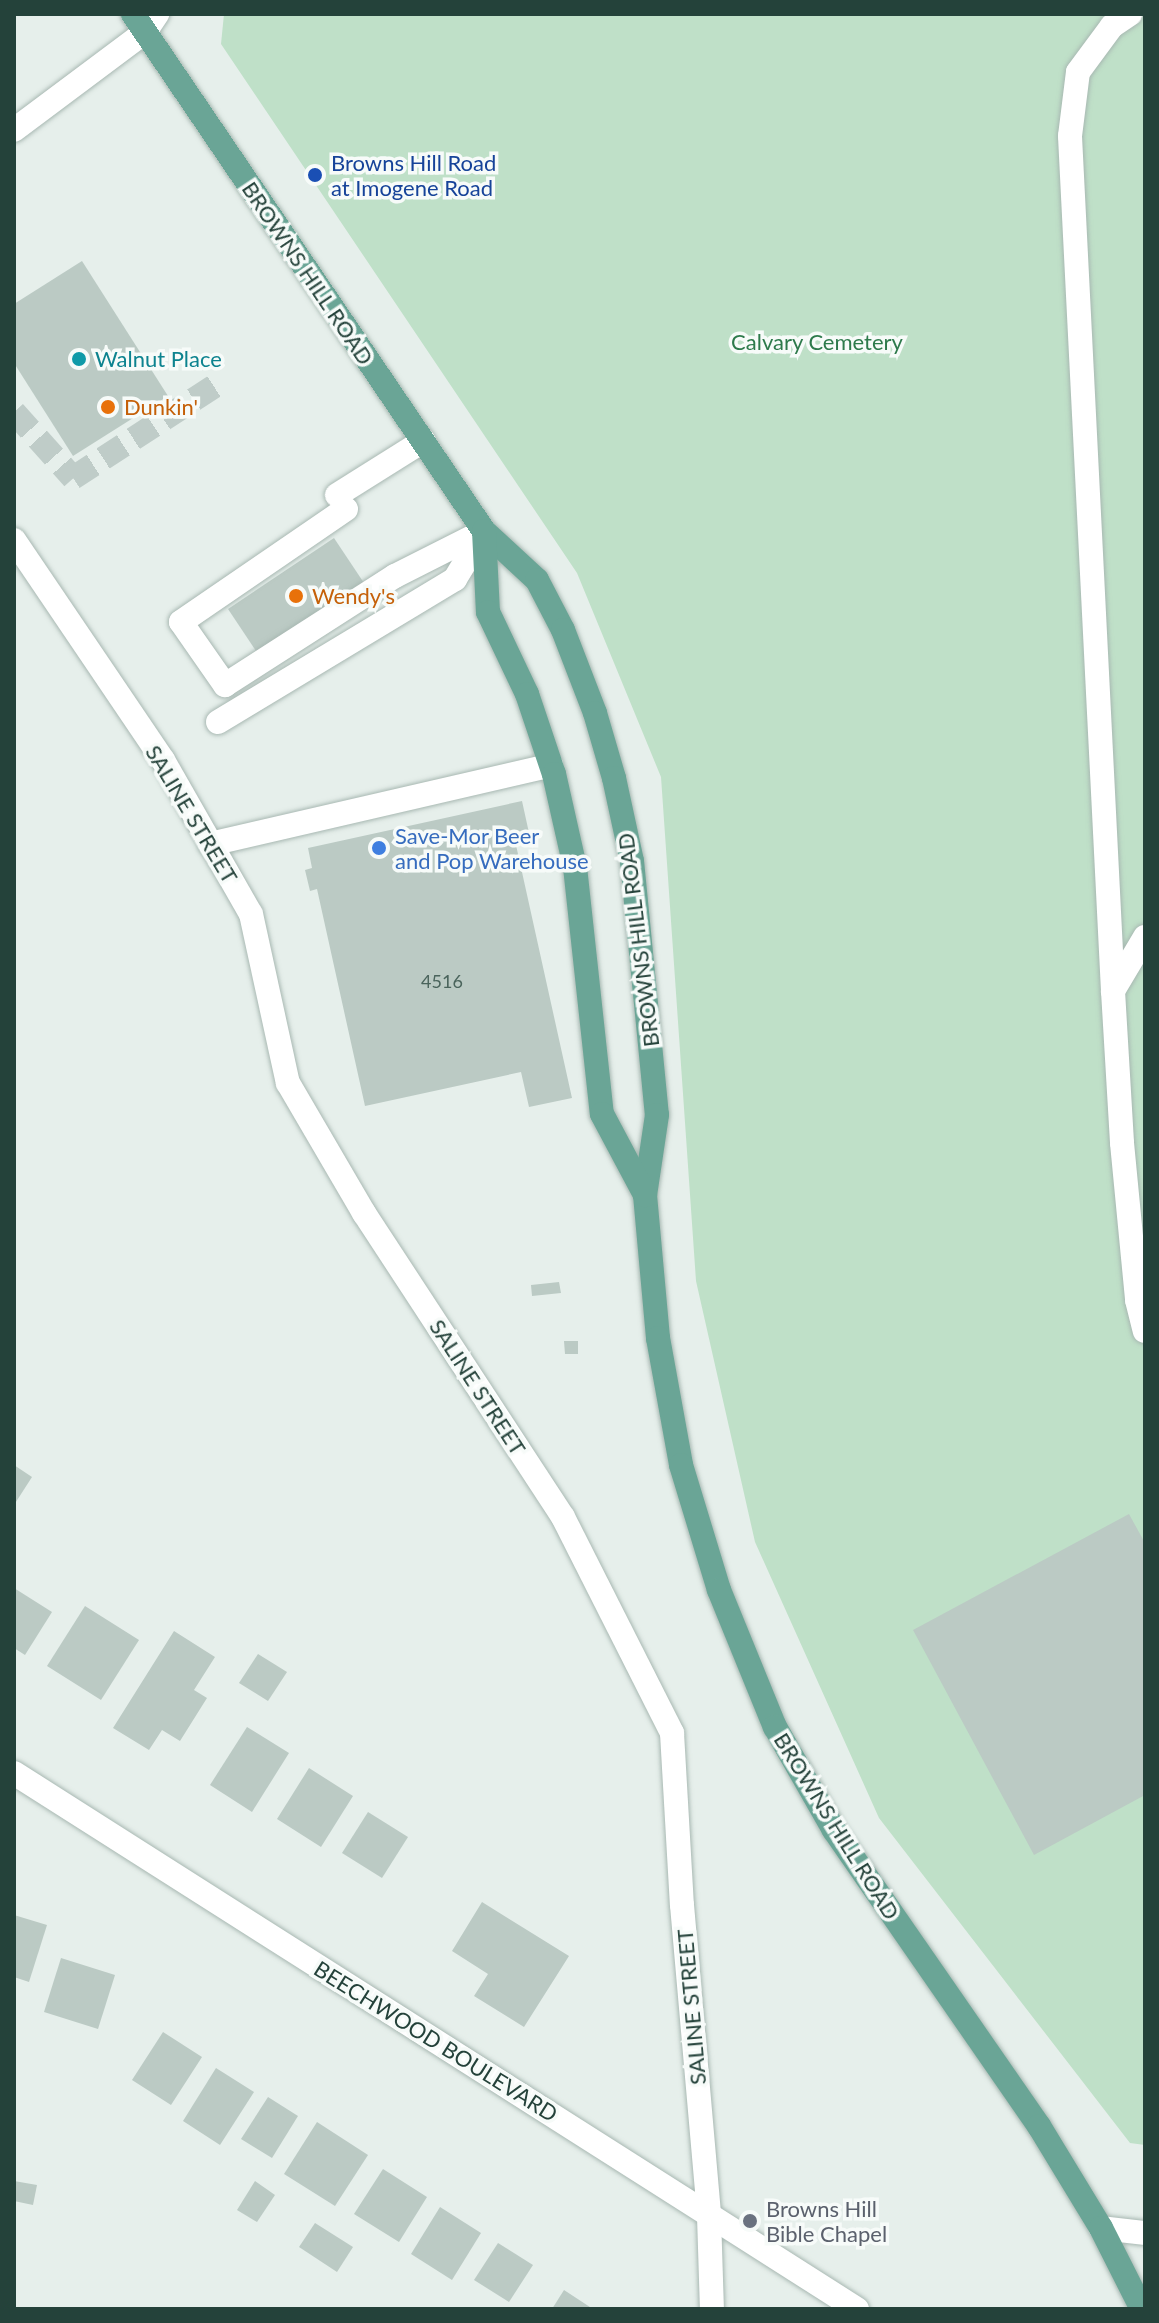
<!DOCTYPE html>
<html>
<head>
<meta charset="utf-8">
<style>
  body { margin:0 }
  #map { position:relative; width:1159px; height:2323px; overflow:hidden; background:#e6efeb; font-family:Lato,sans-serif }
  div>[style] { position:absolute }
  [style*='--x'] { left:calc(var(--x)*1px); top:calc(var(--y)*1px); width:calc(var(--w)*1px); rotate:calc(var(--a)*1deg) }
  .green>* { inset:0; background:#bfe0c8 }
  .building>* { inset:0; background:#bbcac4 }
  .minor-tunnel>* { height:24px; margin-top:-12px; transform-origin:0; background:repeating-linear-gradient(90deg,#bfccc8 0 24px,transparent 0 36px) }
  .roads { filter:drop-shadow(0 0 2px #a8b8b2) drop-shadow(0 0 2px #a8b8b2) }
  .minor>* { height:24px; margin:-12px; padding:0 12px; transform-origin:12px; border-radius:12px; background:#fff }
  .major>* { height:24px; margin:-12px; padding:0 12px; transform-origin:12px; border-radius:12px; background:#6aa596 }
  .dots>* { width:22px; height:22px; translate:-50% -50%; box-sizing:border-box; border:4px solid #f7fbf9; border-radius:50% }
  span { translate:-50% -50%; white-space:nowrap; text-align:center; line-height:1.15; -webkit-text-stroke:7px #f7fbf9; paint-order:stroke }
  .number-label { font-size:18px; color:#4a645c }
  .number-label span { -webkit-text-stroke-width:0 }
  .transit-label { font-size:22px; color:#164399 }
  .left { translate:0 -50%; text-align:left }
  .street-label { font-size:22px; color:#24423a }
  .park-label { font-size:22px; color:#2d7a4b }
  .culture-label { font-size:22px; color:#0d838f }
  .food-label { font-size:22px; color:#c56008 }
  .shop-label { font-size:22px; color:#366cbe }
  .worship-label { font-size:22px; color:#5b616d }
  .frame { position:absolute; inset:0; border:16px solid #24423a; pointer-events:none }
</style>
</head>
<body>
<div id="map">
  <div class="green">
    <i style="clip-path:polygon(224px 14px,1145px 14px,1145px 2145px,1130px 2143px,879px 1818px,755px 1542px,696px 1281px,661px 777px,577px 573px,221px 44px)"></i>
  </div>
  <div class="building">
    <i style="clip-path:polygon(82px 261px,168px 396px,73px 456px,14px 363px,14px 304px)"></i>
    <i style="clip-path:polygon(334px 538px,364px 583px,258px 654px,228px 609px)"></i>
    <i style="clip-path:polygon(522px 801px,531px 842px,516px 845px,572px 1098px,529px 1107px,521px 1072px,365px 1106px,317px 889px,310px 891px,305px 870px,312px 868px,308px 848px)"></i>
    <i style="clip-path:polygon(559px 1282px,561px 1293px,532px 1296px,531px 1285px)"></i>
    <i style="clip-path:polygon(564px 1341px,578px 1341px,578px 1354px,565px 1354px)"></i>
    <i style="clip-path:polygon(14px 1465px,32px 1477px,14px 1505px)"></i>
    <i style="clip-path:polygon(1129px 1514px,1145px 1543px,1145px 1795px,1034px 1855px,913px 1630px)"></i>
    <i style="clip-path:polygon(14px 1588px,52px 1612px,25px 1655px,14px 1648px)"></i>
    <i style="clip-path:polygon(85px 1606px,139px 1640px,101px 1700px,47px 1666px)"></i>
    <i style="clip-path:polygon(174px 1631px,215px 1657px,194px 1690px,207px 1698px,180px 1741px,162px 1730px,149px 1750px,113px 1728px)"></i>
    <i style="clip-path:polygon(258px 1654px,287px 1672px,268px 1701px,239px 1683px)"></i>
    <i style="clip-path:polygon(247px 1727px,289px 1753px,252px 1812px,210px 1785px)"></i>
    <i style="clip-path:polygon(309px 1768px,353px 1796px,321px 1847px,277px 1819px)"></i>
    <i style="clip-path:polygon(368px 1812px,408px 1837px,382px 1878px,342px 1853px)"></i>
    <i style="clip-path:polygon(482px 1902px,569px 1956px,524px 2027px,474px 1996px,488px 1974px,452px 1951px)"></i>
    <i style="clip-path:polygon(14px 1915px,47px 1925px,29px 1982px,14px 1977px)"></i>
    <i style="clip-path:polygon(61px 1958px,115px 1975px,98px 2029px,44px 2012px)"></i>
    <i style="clip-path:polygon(163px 2032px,202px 2057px,171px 2105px,132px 2080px)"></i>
    <i style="clip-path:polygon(216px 2068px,254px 2092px,220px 2145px,183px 2121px)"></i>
    <i style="clip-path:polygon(268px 2097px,298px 2116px,272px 2158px,241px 2139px)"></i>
    <i style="clip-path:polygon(317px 2122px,368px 2155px,335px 2206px,284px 2174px)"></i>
    <i style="clip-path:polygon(383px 2169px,427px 2197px,399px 2242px,354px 2214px)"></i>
    <i style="clip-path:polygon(14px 2181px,37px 2185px,33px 2205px,14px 2201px)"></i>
    <i style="clip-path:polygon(255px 2181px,275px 2195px,257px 2222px,237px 2210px)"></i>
    <i style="clip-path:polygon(440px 2207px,481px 2233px,452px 2280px,411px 2254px)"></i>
    <i style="clip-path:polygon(315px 2223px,353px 2247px,337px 2272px,299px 2247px)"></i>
    <i style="clip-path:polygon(498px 2243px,533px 2265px,509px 2302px,474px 2280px)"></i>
    <i style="clip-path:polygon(564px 2290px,593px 2309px,552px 2309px)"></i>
  </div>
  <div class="minor-tunnel">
    <i style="--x:14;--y:412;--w:89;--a:48.2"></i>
    <i style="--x:73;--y:478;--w:171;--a:-33"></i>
  </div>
  <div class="roads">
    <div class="minor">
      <i style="--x:14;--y:130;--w:164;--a:-36.8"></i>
      <i style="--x:145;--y:32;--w:22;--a:-56"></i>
      <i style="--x:337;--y:495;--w:102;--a:-32.1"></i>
      <i style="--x:346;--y:509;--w:200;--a:145.6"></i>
      <i style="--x:181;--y:622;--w:77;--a:55.1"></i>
      <i style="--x:225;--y:685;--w:202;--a:-32.7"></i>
      <i style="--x:395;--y:576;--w:100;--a:-26.8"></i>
      <i style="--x:14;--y:540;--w:266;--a:55.9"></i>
      <i style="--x:163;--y:760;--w:177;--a:60.3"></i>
      <i style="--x:251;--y:914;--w:173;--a:77.7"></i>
      <i style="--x:288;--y:1083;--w:151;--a:59.7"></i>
      <i style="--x:364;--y:1213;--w:363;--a:56.8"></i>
      <i style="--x:563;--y:1517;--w:242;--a:63.2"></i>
      <i style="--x:672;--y:1733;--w:172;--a:86.7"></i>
      <i style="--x:682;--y:1905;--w:312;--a:85"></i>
      <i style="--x:709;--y:2216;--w:93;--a:88.2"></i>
      <i style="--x:218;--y:722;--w:277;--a:-31.1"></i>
      <i style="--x:455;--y:579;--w:56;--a:-58.9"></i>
      <i style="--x:210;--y:844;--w:350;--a:-13"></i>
      <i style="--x:1145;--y:937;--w:63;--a:120.7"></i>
      <i style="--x:1113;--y:991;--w:152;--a:86.6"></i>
      <i style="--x:1122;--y:1143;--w:158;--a:84.5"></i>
      <i style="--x:1137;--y:1300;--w:32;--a:76"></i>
      <i style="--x:1113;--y:991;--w:856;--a:-92.88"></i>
      <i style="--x:1070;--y:136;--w:64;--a:-82.9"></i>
      <i style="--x:1078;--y:72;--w:57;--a:-53.5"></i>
      <i style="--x:1112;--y:26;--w:22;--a:-34"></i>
      <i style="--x:14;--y:1773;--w:999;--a:32.45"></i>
      <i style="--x:1101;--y:2228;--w:44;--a:6.5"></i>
    </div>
    <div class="major">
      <i style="--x:133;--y:14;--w:625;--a:55.83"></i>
      <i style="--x:484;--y:531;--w:72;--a:42.8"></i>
      <i style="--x:537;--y:580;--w:56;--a:62.5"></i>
      <i style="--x:563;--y:630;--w:89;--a:68.9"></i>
      <i style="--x:595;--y:713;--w:68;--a:73.7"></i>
      <i style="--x:614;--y:778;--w:85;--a:77.8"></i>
      <i style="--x:632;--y:861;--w:255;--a:84.4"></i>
      <i style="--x:657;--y:1115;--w:81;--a:98.5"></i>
      <i style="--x:645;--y:1195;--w:144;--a:84.8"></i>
      <i style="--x:658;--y:1338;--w:129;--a:79.7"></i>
      <i style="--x:681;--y:1465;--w:131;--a:73.1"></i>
      <i style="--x:719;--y:1590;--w:148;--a:67.8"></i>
      <i style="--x:775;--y:1727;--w:119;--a:60.2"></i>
      <i style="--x:834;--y:1830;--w:360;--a:55.3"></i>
      <i style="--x:1039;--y:2126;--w:119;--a:58.7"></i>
      <i style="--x:1101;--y:2228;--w:91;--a:63.2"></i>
      <i style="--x:484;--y:531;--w:81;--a:87.2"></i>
      <i style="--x:488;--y:612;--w:91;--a:64.6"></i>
      <i style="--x:527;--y:694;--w:84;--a:71.4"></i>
      <i style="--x:554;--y:774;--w:95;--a:77.3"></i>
      <i style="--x:575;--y:867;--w:248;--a:83.8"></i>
      <i style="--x:602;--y:1114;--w:92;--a:62"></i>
    </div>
  </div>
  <div class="dots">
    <i style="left:315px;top:175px;background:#1a4fb4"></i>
    <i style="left:79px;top:359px;background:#0f9aa8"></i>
    <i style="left:108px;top:407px;background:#e8710a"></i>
    <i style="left:296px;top:596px;background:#e8710a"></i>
    <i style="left:379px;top:848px;background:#3f7fe0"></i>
    <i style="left:750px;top:2221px;background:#6b7280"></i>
  </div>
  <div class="number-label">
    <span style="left:442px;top:981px">4516</span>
  </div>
  <div class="transit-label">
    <span class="left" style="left:331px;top:175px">Browns Hill Road<br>at Imogene Road</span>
  </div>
  <div class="street-label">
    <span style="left:308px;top:273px;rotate:56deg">BROWNS HILL ROAD</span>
    <span style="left:192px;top:814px;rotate:59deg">SALINE STREET</span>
    <span style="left:638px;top:940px;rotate:-97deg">BROWNS HILL ROAD</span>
    <span style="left:478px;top:1387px;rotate:57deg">SALINE STREET</span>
    <span style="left:837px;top:1826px;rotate:58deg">BROWNS HILL ROAD</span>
    <span style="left:691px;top:2007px;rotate:-95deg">SALINE STREET</span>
    <span style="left:436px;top:2041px;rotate:32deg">BEECHWOOD BOULEVARD</span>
  </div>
  <div class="park-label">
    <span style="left:817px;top:342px">Calvary Cemetery</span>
  </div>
  <div class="culture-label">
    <span class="left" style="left:95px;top:359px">Walnut Place</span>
  </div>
  <div class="food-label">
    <span class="left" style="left:124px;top:407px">Dunkin'</span>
    <span class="left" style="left:312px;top:596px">Wendy's</span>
  </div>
  <div class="shop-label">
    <span class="left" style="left:395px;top:848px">Save-Mor Beer<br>and Pop Warehouse</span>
  </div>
  <div class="worship-label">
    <span class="left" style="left:766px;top:2221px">Browns Hill<br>Bible Chapel</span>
  </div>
  <div class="frame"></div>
</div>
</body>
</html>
